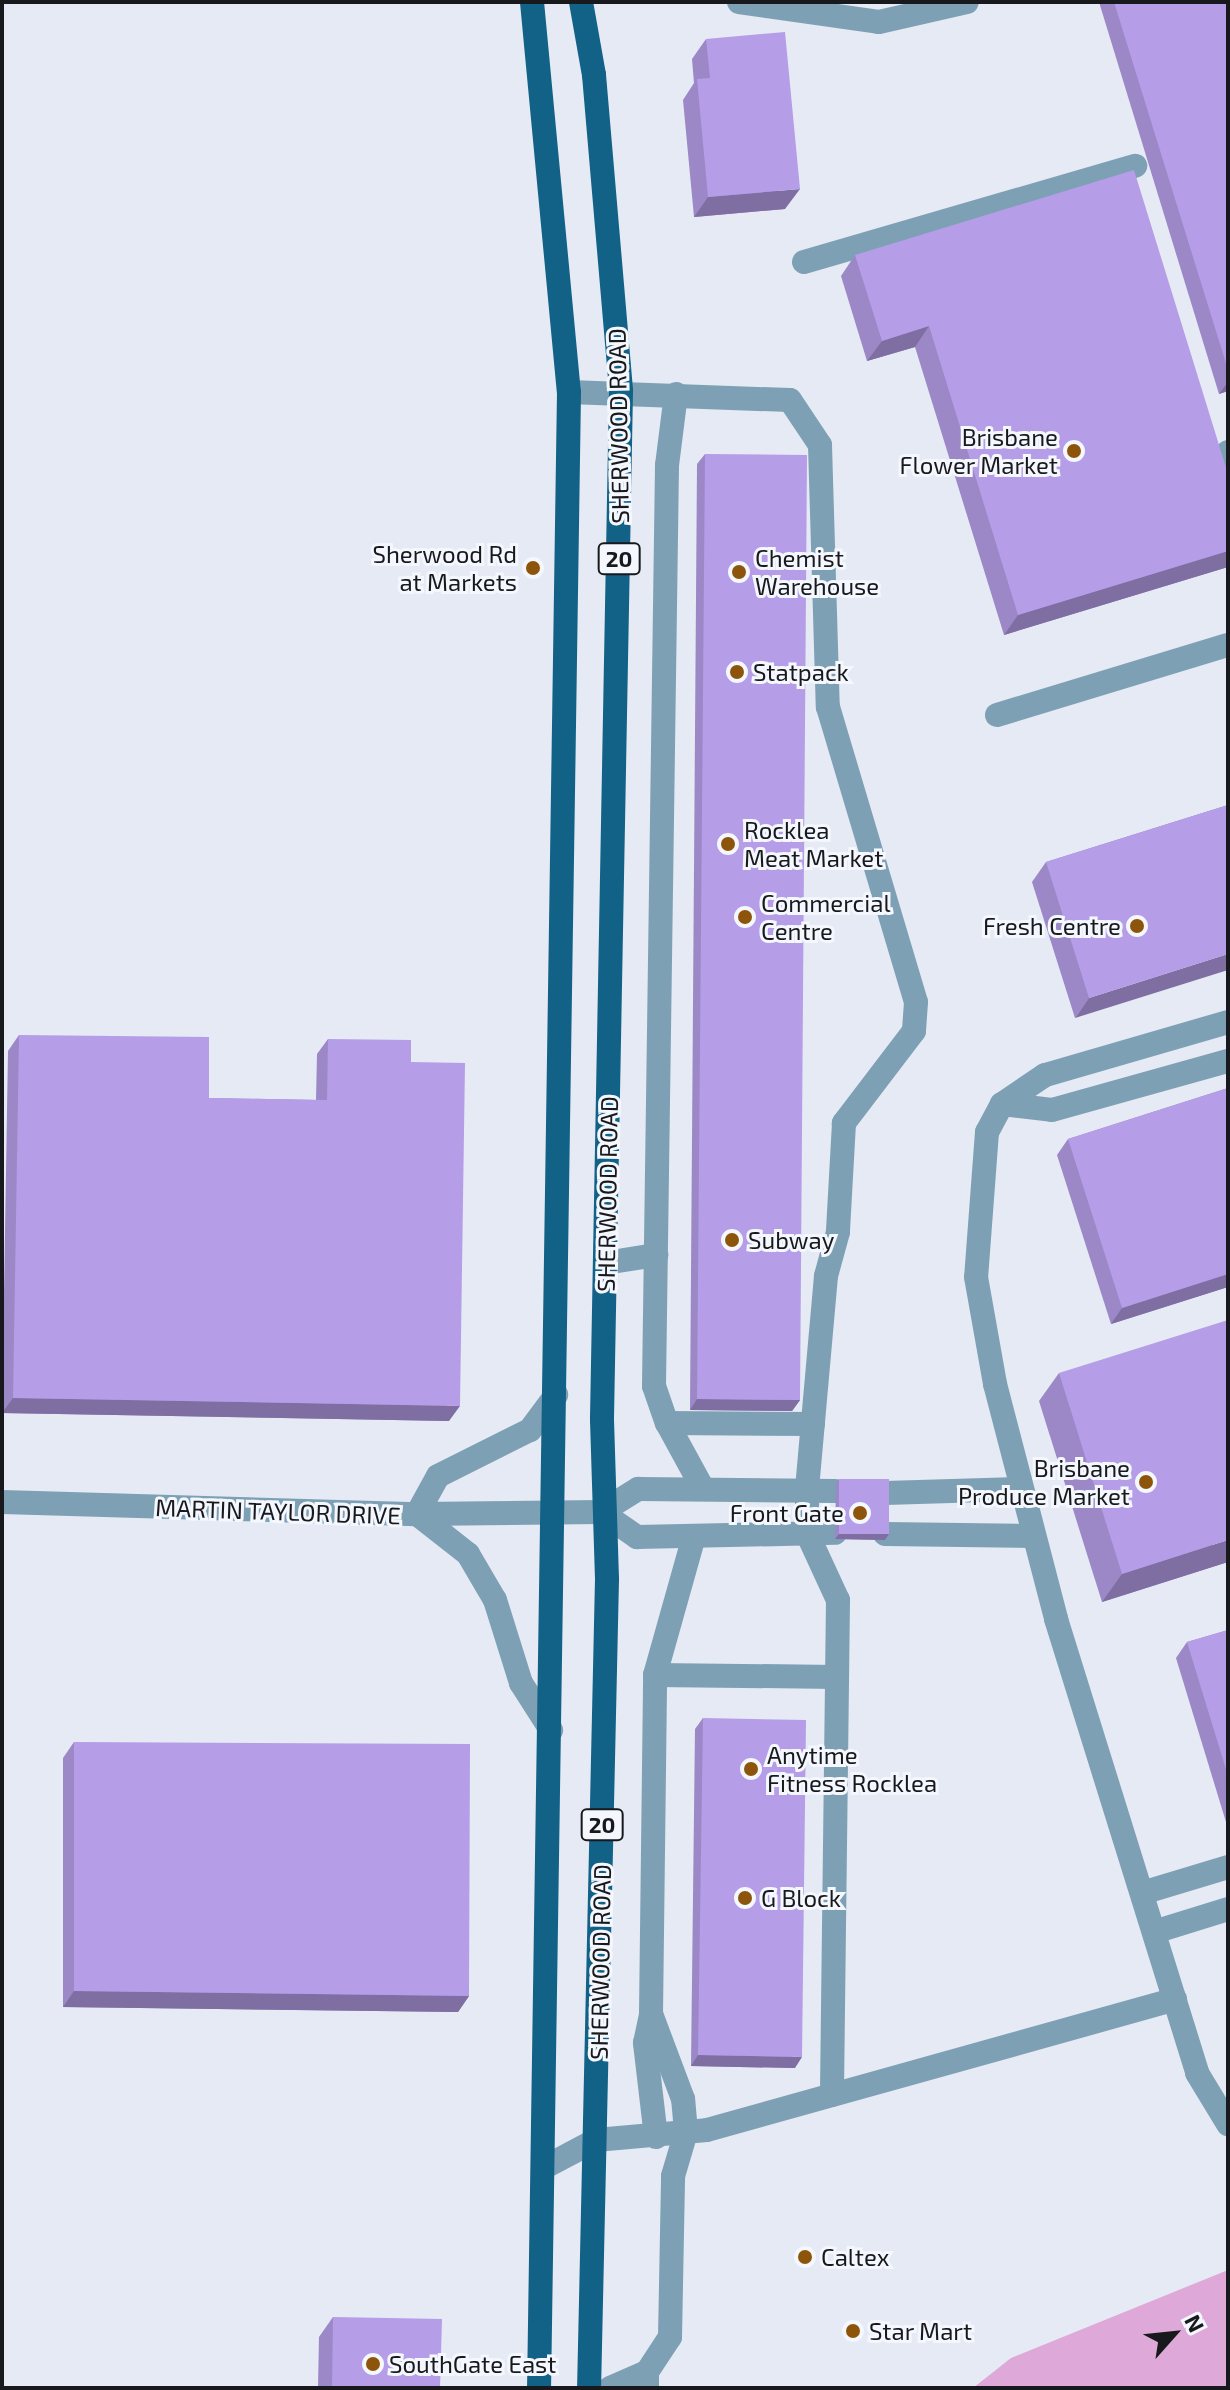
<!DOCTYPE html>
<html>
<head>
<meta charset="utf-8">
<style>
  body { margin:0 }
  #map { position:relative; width:1230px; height:2390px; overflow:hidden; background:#e5eaf4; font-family:"Exo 2",sans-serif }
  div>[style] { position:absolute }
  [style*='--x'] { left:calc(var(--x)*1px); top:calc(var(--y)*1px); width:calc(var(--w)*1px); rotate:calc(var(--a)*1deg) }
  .green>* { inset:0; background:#dea9d8 }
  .minor>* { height:24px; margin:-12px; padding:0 12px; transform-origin:12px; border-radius:12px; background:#7ea0b5 }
  .major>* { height:24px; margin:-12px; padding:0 12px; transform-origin:12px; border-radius:12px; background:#126186 }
  .wall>* { inset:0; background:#9c87c7 }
  .shaded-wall>* { inset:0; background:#7f6ea2 }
  .building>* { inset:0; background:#b59de7 }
  .dots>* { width:22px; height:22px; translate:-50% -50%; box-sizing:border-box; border:4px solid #f4f7fd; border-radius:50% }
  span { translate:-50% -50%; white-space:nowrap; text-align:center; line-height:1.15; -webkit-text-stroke:6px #f4f7fd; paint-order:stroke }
  .shield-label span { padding:2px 6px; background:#f4f7fd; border:2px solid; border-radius:6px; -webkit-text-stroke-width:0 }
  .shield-label { font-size:22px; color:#17191c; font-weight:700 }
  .street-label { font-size:24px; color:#17191c }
  .poi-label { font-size:24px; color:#17191c }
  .right { translate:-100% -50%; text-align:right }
  .left { translate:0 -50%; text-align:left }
  .frame { position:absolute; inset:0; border:4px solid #17191c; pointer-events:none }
  .north { position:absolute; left:1134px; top:2294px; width:80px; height:80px; -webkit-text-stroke:6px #f4f7fd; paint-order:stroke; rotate:63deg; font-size:22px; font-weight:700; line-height:32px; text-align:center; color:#17191c }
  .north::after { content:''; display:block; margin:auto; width:28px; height:36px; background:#17191c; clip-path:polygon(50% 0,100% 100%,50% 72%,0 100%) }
</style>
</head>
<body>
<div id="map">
  <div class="green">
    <i style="clip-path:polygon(1228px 2270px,1228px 2388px,973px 2388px,1011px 2358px)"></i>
  </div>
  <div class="minor">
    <i style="--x:739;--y:2;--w:141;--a:8.1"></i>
    <i style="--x:879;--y:22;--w:90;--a:-12.8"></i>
    <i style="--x:804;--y:262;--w:345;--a:-16.2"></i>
    <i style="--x:569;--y:392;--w:221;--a:2.1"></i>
    <i style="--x:790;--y:400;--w:54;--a:56.3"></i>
    <i style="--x:820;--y:445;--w:262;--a:88.3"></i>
    <i style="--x:828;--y:707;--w:308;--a:73.4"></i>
    <i style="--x:916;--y:1002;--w:29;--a:94"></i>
    <i style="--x:914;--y:1031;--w:116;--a:127.3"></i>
    <i style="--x:844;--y:1123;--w:109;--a:93.2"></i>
    <i style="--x:838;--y:1232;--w:46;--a:105.3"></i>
    <i style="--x:826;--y:1276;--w:215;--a:95.1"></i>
    <i style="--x:807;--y:1490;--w:43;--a:90"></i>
    <i style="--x:807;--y:1533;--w:74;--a:65.2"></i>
    <i style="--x:838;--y:1600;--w:495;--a:90.7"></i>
    <i style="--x:676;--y:394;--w:72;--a:97.2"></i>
    <i style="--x:667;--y:465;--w:921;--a:90.81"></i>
    <i style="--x:654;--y:1386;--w:39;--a:71"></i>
    <i style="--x:667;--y:1423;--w:75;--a:61.4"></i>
    <i style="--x:1228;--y:452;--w:18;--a:90"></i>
    <i style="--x:997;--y:715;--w:241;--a:-16.9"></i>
    <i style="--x:1228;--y:1022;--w:191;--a:163.8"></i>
    <i style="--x:1045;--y:1075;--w:52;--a:146"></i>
    <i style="--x:1002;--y:1104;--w:32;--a:118"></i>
    <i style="--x:987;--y:1132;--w:145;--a:94.3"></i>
    <i style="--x:976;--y:1277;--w:109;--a:79.9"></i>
    <i style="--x:995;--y:1384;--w:243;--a:75.4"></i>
    <i style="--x:1056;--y:1619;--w:475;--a:72.7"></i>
    <i style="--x:1197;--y:2073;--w:60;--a:58.7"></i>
    <i style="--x:1002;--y:1104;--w:50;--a:6.8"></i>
    <i style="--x:1052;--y:1110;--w:183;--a:-15.6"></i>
    <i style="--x:605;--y:1263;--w:52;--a:-8.9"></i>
    <i style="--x:667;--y:1423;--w:146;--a:0.4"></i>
    <i style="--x:885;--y:1493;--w:136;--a:-1.7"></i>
    <i style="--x:2;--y:1502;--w:415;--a:1.7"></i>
    <i style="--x:417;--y:1514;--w:184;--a:-0.6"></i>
    <i style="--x:601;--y:1512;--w:44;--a:-31.9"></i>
    <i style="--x:638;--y:1489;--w:197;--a:0.6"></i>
    <i style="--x:601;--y:1512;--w:44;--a:34.8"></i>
    <i style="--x:637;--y:1537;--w:198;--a:-1.2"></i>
    <i style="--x:417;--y:1514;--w:65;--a:38.1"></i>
    <i style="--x:468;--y:1554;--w:53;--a:59.6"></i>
    <i style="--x:495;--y:1600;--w:87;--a:72.6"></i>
    <i style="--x:521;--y:1683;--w:56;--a:57.4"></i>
    <i style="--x:417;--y:1514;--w:43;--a:-61.1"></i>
    <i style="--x:438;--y:1476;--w:103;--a:-26.6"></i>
    <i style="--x:530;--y:1430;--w:44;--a:-53.4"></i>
    <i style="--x:885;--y:1534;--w:147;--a:0.8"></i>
    <i style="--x:655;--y:1675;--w:182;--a:0.6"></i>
    <i style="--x:1142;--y:1893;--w:90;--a:-16.8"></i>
    <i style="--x:1154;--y:1932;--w:77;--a:-17.3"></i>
    <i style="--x:656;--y:2137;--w:95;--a:-96.7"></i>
    <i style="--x:645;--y:2043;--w:30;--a:-78"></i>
    <i style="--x:651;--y:2014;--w:339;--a:-89.3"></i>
    <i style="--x:655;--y:1675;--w:144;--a:-74.3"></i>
    <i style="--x:545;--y:2167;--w:58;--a:-27.9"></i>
    <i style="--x:596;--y:2140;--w:111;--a:-5.1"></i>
    <i style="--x:707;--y:2130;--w:486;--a:-15.6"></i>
    <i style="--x:610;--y:2388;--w:40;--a:-23.4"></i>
    <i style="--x:647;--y:2388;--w:16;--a:-90"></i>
    <i style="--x:647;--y:2372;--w:42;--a:-56.7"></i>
    <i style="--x:670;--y:2337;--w:161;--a:-88.9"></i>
    <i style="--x:673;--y:2176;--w:46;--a:-73.5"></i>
    <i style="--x:686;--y:2132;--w:33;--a:-95"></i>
    <i style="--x:683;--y:2099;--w:91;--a:-110.6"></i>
  </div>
  <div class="major">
    <i style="--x:532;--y:2;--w:392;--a:84.6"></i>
    <i style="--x:569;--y:392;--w:1996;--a:90.86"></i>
    <i style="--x:581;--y:2;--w:74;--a:79.9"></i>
    <i style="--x:594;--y:75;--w:317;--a:85.1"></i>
    <i style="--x:621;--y:391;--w:1029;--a:91.06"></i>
    <i style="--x:602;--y:1420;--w:159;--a:88.2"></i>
    <i style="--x:607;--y:1579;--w:809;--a:91.27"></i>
  </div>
  <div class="wall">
    <i style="clip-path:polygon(1099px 2px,1228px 2px,1228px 391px,1219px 394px)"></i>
    <i style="clip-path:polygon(706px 39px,785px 209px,694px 217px,683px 100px,694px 83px,692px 59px)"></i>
    <i style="clip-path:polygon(855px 255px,1228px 474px,1228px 567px,1004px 635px,915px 347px,867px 361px,841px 276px)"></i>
    <i style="clip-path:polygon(705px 454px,800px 1400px,792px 1411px,690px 1410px,697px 464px)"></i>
    <i style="clip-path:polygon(1228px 805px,1075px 1018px,1032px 882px,1046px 862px)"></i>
    <i style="clip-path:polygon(19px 1035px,209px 1098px,316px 1100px,317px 1054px,328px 1039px,411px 1062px,449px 1421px,2px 1413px,8px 1051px)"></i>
    <i style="clip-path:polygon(1228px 1088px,1228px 1287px,1111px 1324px,1057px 1155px,1068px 1139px)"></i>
    <i style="clip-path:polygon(1059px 1373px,1228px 1562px,1102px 1602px,1039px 1401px)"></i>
    <i style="clip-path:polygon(839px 1479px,885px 1540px,835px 1539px,836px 1484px)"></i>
    <i style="clip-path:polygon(1228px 1630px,1228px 1821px,1226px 1822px,1176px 1658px,1187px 1642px)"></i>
    <i style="clip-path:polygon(703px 1718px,795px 2068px,691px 2066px,695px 1729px)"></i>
    <i style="clip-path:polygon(74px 1742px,469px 1996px,458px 2012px,63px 2007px,63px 1758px)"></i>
    <i style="clip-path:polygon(333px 2317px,440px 2388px,318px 2388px,319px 2337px)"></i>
  </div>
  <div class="shaded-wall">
    <i style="clip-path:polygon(800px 189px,785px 209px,694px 217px,708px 197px)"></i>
    <i style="clip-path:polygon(929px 326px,915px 347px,867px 361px,882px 341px)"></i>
    <i style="clip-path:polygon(1228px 382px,1228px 391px,1219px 394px)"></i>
    <i style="clip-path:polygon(1228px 551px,1228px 567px,1004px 635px,1018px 615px)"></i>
    <i style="clip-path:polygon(1228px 954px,1228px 970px,1075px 1018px,1089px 998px)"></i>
    <i style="clip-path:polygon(1228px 1274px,1228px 1287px,1111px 1324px,1122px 1308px)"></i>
    <i style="clip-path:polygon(13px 1398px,460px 1406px,449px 1421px,2px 1413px)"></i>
    <i style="clip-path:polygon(697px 1399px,800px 1400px,792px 1411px,690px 1410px)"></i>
    <i style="clip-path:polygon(839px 1534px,889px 1534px,885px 1540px,835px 1539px)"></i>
    <i style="clip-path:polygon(1228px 1540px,1228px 1562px,1102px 1602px,1122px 1574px)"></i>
    <i style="clip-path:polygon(74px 1991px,469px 1996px,458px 2012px,63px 2007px)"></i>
    <i style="clip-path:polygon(698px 2055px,802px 2057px,795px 2068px,691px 2066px)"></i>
  </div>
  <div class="building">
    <i style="clip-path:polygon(1114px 2px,1228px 2px,1228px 370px)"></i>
    <i style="clip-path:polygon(785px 32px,800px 189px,708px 197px,697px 79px,710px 78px,706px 39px)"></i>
    <i style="clip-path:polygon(1134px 170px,1228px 474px,1228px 551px,1018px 615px,929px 326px,882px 341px,855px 255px)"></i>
    <i style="clip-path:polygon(705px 454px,807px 455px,800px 1400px,697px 1399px)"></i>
    <i style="clip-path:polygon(1228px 805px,1228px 954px,1089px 998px,1046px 862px)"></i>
    <i style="clip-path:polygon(19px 1035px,209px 1037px,209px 1098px,327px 1100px,328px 1039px,411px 1040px,411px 1062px,465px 1063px,460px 1406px,13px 1398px)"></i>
    <i style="clip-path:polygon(1228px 1088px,1228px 1274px,1122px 1308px,1068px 1139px)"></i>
    <i style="clip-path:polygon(1228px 1320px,1228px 1540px,1122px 1574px,1059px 1373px)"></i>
    <i style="clip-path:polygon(839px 1479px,889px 1479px,889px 1534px,839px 1534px)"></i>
    <i style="clip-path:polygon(1228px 1630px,1228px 1776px,1187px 1642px)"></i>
    <i style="clip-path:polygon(703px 1718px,806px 1720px,802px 2057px,698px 2055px)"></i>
    <i style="clip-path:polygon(74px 1742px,470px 1744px,469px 1996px,74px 1991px)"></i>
    <i style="clip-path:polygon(333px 2317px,442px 2319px,440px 2388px,332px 2388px)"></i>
  </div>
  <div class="dots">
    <i style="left:1074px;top:451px;background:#8d550b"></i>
    <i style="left:533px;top:568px;background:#8d550b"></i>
    <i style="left:739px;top:572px;background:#8d550b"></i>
    <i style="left:737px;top:672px;background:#8d550b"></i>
    <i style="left:728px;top:844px;background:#8d550b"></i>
    <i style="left:745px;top:917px;background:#8d550b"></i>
    <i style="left:1137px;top:926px;background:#8d550b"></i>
    <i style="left:732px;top:1240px;background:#8d550b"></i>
    <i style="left:1146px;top:1482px;background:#8d550b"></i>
    <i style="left:860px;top:1513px;background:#8d550b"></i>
    <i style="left:751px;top:1769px;background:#8d550b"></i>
    <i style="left:745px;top:1898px;background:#8d550b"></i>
    <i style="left:805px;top:2257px;background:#8d550b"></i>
    <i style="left:853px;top:2331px;background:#8d550b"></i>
    <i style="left:373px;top:2364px;background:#8d550b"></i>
  </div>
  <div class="shield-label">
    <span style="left:619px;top:559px">20</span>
    <span style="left:602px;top:1825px">20</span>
  </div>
  <div class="street-label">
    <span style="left:618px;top:426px;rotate:-91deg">SHERWOOD ROAD</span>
    <span style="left:607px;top:1194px;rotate:-89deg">SHERWOOD ROAD</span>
    <span style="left:278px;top:1511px;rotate:2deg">MARTIN TAYLOR DRIVE</span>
    <span style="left:600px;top:1962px;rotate:-89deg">SHERWOOD ROAD</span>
  </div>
  <div class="poi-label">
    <span class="right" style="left:1058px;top:451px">Brisbane<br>Flower Market</span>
    <span class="right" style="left:517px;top:568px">Sherwood Rd<br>at Markets</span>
    <span class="left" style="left:755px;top:572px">Chemist<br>Warehouse</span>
    <span class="left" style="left:753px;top:672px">Statpack</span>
    <span class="left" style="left:744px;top:844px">Rocklea<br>Meat Market</span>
    <span class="left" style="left:761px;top:917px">Commercial<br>Centre</span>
    <span class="right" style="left:1121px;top:926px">Fresh Centre</span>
    <span class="left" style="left:748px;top:1240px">Subway</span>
    <span class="right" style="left:1130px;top:1482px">Brisbane<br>Produce Market</span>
    <span class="right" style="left:844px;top:1513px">Front Gate</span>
    <span class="left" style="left:767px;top:1769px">Anytime<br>Fitness Rocklea</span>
    <span class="left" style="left:761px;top:1898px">G Block</span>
    <span class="left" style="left:821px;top:2257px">Caltex</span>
    <span class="left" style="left:869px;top:2331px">Star Mart</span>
    <span class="left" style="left:389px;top:2364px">SouthGate East</span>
  </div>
  <div class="frame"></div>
  <div class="north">N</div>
</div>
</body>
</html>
